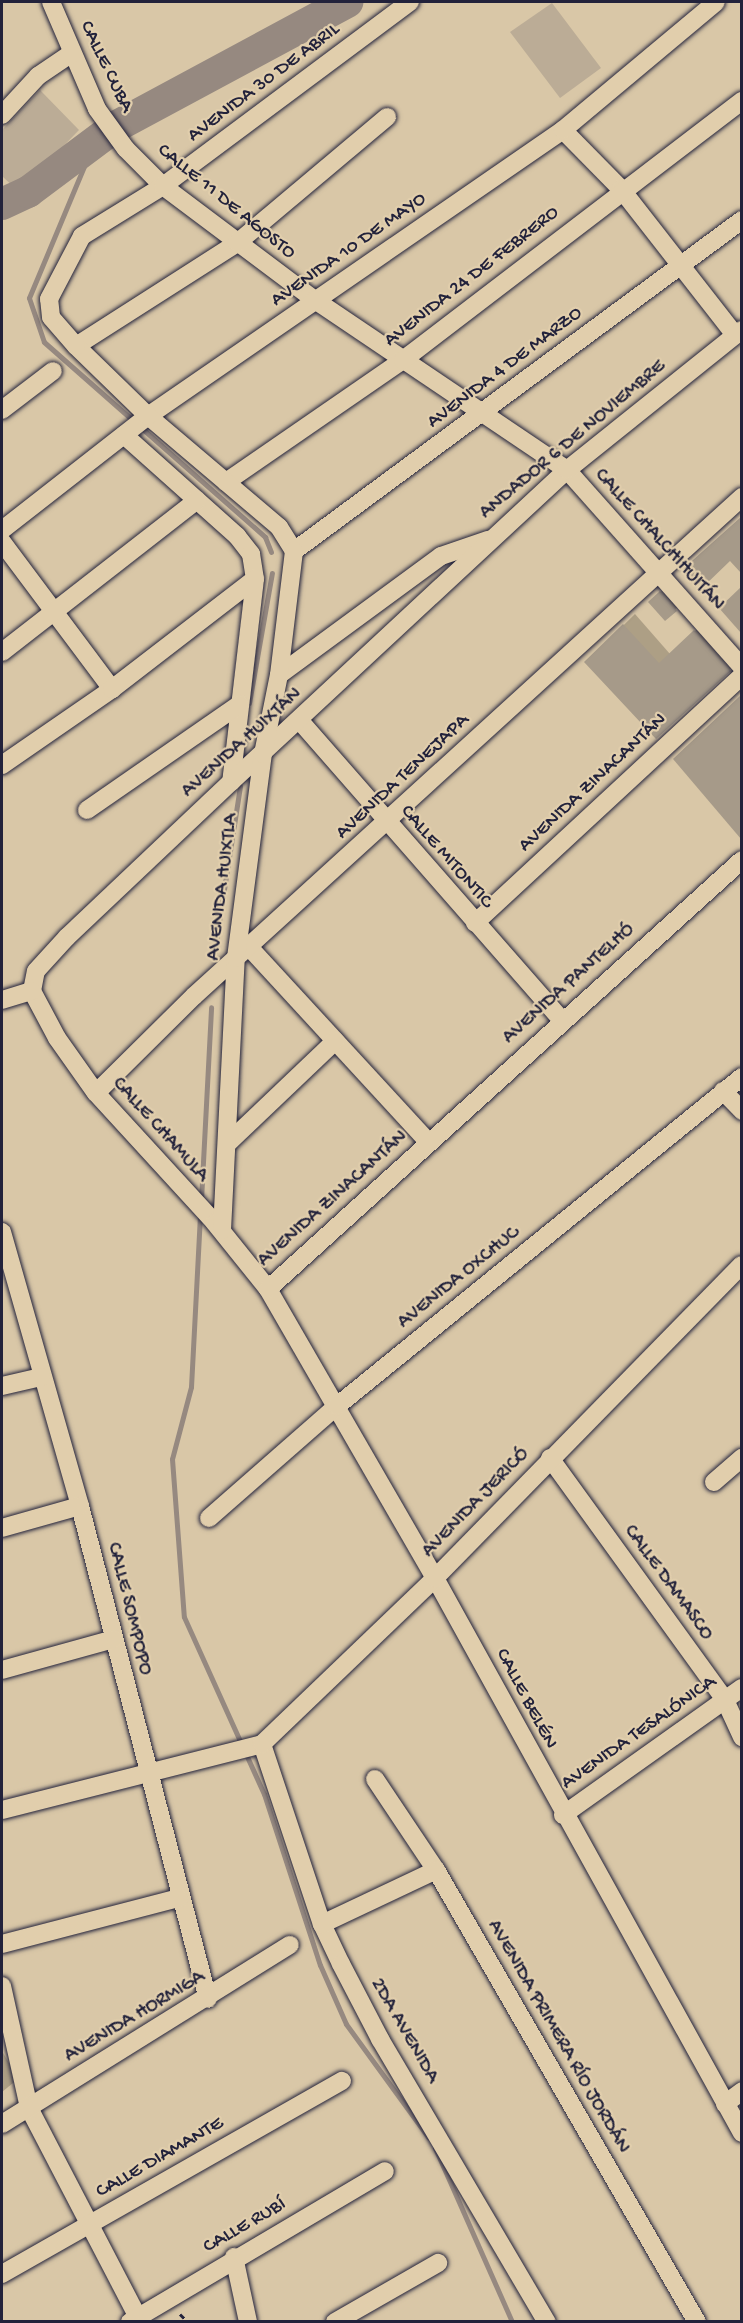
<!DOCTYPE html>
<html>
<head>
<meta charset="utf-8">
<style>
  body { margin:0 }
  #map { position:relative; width:743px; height:2323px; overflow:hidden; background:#d9c7a7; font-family:"Gochi Hand",sans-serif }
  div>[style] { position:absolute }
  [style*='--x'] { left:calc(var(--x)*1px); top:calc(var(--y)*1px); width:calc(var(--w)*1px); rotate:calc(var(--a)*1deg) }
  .green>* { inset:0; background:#bbac96 }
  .shadow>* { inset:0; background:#0003 }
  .stream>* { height:5px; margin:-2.5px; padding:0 2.5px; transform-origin:2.5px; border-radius:2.5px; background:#968980 }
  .river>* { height:32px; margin:-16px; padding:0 16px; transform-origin:16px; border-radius:16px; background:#968980 }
  .building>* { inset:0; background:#a69a89 }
  .path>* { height:3px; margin-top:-1.5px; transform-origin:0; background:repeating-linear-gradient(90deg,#22223b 0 6px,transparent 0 10.5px) }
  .roads { filter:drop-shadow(0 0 2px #22223b) drop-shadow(0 0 2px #22223b) }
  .minor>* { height:18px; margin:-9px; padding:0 9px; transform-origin:9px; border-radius:9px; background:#e1ceac }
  span { translate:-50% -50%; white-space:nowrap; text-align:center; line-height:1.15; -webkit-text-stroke:4.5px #e1ceac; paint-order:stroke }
  .street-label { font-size:20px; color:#22223b }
  .frame { position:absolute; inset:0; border:3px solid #22223b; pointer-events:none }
</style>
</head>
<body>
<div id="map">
  <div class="green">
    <i style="clip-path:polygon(552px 3px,601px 68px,560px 98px,510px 32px)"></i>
    <i style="clip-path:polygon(40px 90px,79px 130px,19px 192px,2px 176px,2px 130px)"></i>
  </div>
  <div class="shadow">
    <i style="clip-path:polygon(742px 518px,742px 571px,731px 559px,696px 559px)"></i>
    <i style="clip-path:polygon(669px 584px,684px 601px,665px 619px,650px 602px)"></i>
    <i style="clip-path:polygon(742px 588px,742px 631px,721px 608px)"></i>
    <i style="clip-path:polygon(635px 614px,670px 654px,706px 621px,740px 660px,729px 670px,586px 662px)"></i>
    <i style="clip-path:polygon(742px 696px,742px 835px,741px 836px,683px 750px)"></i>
    <i style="clip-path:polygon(2px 2051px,18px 2079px,2px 2092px)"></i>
  </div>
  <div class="stream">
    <i style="--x:95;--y:140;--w:171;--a:112.7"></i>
    <i style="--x:29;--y:298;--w:46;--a:71.2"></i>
    <i style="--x:44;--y:342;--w:295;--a:41.4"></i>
    <i style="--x:265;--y:537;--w:16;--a:68"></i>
    <i style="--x:249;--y:703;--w:132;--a:-80"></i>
    <i style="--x:214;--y:954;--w:170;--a:-81.2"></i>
    <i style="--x:201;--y:1200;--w:193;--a:-87"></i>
    <i style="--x:200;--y:1215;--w:172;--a:93"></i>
    <i style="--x:191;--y:1387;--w:74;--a:104.8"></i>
    <i style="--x:172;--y:1459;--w:158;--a:85.7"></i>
    <i style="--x:184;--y:1617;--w:194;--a:65.7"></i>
    <i style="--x:264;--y:1794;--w:180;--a:71.9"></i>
    <i style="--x:320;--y:1965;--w:64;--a:66.2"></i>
    <i style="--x:346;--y:2024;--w:140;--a:54"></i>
    <i style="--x:435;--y:2148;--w:190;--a:66.1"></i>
  </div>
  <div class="river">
    <i style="--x:2;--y:204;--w:29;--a:-25"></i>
    <i style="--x:28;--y:192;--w:109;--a:-36.8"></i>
    <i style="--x:115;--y:127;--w:264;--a:-28.3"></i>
  </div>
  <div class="building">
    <i style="clip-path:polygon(741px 517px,741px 573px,730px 561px,702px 588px,684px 568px)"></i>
    <i style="clip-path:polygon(741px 587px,741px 633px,719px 608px)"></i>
    <i style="clip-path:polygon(660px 591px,677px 611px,665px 621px,648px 602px)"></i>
    <i style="clip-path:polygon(623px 624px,659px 663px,694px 630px,731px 671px,656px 739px,584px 662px)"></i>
    <i style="clip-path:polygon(741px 695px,741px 839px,673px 759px)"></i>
  </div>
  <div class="path">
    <i style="--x:180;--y:2314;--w:11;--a:45"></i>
  </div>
  <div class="roads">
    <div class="minor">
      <i style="--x:51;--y:2;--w:116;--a:66.7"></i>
      <i style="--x:97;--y:109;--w:49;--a:54.1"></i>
      <i style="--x:126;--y:149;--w:52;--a:45"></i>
      <i style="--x:163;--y:186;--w:190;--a:36.9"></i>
      <i style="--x:315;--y:300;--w:304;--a:34"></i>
      <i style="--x:567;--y:470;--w:264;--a:48.4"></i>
      <i style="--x:2;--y:115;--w:53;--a:-47.3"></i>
      <i style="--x:38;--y:76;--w:41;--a:-34.1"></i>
      <i style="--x:563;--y:130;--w:83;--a:45.5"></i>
      <i style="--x:621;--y:189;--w:185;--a:52"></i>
      <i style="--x:76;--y:346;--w:191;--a:-32.6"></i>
      <i style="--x:237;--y:243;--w:196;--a:-40"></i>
      <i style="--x:2;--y:410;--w:64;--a:-37.4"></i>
      <i style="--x:124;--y:435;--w:152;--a:41.8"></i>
      <i style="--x:237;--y:536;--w:23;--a:52"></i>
      <i style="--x:251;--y:554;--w:25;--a:81"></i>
      <i style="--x:255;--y:579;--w:204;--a:96.7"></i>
      <i style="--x:226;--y:482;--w:215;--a:-34.6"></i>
      <i style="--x:403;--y:360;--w:427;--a:-37.4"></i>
      <i style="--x:2;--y:530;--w:185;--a:-38"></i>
      <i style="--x:148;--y:416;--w:504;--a:-34.57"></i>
      <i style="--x:563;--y:130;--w:199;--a:-39.9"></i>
      <i style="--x:2;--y:542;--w:184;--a:53.2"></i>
      <i style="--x:294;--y:551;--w:28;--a:-122"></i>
      <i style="--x:279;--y:527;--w:172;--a:-139.7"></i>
      <i style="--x:148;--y:416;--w:100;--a:-135.8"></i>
      <i style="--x:76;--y:346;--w:38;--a:-131"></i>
      <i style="--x:51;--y:317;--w:18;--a:-96"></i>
      <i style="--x:49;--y:299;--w:71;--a:-62.4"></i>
      <i style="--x:82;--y:236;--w:95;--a:-31.7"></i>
      <i style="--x:163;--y:186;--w:308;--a:-36.7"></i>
      <i style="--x:294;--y:551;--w:557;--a:-36.46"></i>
      <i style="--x:2;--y:652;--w:247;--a:-37.9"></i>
      <i style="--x:279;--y:675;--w:201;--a:-36.3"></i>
      <i style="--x:441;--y:556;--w:50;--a:-18.8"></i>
      <i style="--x:300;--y:721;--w:398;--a:48.8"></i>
      <i style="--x:2;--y:765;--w:134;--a:-34.6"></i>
      <i style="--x:112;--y:689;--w:180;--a:-37.6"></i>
      <i style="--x:87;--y:810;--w:186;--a:-34.7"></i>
      <i style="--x:475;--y:923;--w:364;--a:-42.8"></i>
      <i style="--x:249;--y:947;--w:266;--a:47.4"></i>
      <i style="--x:32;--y:991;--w:53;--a:62"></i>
      <i style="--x:57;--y:1038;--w:67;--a:54.7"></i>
      <i style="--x:96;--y:1093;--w:176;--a:47.5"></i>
      <i style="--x:215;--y:1223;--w:85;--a:51.2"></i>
      <i style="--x:268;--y:1289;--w:334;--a:60"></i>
      <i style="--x:435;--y:1578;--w:634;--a:61.05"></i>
      <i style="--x:32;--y:991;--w:20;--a:-79"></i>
      <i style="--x:36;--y:971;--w:46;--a:-47.6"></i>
      <i style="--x:67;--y:937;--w:226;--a:-43.4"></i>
      <i style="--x:231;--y:782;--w:459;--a:-42.9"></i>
      <i style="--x:567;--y:470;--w:224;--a:-38.7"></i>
      <i style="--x:2;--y:1000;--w:31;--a:-17"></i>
      <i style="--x:723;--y:1091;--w:28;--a:46"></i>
      <i style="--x:96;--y:1093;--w:138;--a:-44.7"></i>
      <i style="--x:194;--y:996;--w:741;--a:-42.32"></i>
      <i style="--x:228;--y:1143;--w:148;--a:-43.6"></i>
      <i style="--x:222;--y:1230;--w:272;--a:-87.1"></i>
      <i style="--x:236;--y:958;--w:206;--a:-82.5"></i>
      <i style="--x:263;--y:754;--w:81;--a:-78.6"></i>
      <i style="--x:279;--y:675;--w:125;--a:-83.1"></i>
      <i style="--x:2;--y:1232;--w:285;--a:74.1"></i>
      <i style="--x:80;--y:1506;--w:509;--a:75.45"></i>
      <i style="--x:268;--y:1289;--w:639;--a:-42.15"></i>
      <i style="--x:2;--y:1386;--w:40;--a:-13"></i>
      <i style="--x:550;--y:1458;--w:299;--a:54.1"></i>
      <i style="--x:725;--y:1700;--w:41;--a:65.3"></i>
      <i style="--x:714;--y:1482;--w:37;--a:-41"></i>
      <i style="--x:209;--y:1518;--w:170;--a:-41.2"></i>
      <i style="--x:337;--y:1406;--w:522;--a:-39.09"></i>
      <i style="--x:2;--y:1528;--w:81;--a:-15.8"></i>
      <i style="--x:2;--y:1670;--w:116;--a:-15.5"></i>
      <i style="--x:262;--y:1744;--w:190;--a:71.6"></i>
      <i style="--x:322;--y:1924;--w:44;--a:64.6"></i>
      <i style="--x:341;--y:1964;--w:85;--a:62.5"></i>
      <i style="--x:380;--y:2039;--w:329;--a:59.5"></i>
      <i style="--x:375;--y:1779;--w:110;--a:56.2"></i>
      <i style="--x:436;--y:1870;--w:522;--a:60"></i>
      <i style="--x:2;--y:1810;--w:268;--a:-14.2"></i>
      <i style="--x:262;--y:1744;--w:240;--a:-43.8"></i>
      <i style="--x:435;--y:1578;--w:438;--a:-45.6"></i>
      <i style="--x:563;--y:1815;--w:219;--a:-35.4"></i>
      <i style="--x:322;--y:1924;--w:126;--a:-25.3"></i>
      <i style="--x:2;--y:1944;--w:183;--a:-14.6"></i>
      <i style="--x:2;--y:1986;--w:125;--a:77.5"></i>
      <i style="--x:29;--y:2108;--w:236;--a:62.5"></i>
      <i style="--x:725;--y:2104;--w:21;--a:-37"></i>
      <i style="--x:2;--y:2124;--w:339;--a:-31.9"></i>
      <i style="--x:234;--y:2257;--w:66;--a:77.8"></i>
      <i style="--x:2;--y:2274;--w:391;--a:-29.6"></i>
      <i style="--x:130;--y:2322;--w:296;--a:-30.6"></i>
      <i style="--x:335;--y:2322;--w:119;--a:-29.8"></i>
    </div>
  </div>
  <div class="street-label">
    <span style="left:106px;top:67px;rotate:64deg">CALLE CUBA</span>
    <span style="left:264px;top:83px;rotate:-37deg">AVENIDA 30 DE ABRIL</span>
    <span style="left:226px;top:202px;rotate:39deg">CALLE 11 DE AGOSTO</span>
    <span style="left:349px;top:250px;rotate:-35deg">AVENIDA 10 DE MAYO</span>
    <span style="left:472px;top:277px;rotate:-38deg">AVENIDA 24 DE FEBRERO</span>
    <span style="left:505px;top:368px;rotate:-37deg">AVENIDA 4 DE MARZO</span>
    <span style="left:573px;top:440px;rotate:-40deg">ANDADOR 6 DE NOVIEMBRE</span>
    <span style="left:659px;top:540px;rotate:48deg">CALLE CHALCHIHUITÁN</span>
    <span style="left:242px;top:743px;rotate:-42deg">AVENIDA HUIXTÁN</span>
    <span style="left:403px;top:777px;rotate:-43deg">AVENIDA TENEJAPA</span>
    <span style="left:593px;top:783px;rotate:-43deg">AVENIDA ZINACANTÁN</span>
    <span style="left:446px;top:857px;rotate:49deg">CALLE MITONTIC</span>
    <span style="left:223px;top:887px;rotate:-83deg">AVENIDA HUIXTLA</span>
    <span style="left:569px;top:984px;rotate:-42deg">AVENIDA PANTELHÓ</span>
    <span style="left:160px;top:1130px;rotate:48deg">CALLE CHAMULA</span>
    <span style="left:333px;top:1199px;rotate:-42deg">AVENIDA ZINACANTÁN</span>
    <span style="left:459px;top:1278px;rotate:-39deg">AVENIDA OXCHUC</span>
    <span style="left:476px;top:1503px;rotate:-46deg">AVENIDA JERICÓ</span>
    <span style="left:668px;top:1583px;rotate:54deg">CALLE DAMASCO</span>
    <span style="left:129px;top:1609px;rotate:76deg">CALLE SOMPOPO</span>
    <span style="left:526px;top:1699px;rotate:62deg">CALLE BELÉN</span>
    <span style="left:639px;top:1733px;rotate:-35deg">AVENIDA TESALÓNICA</span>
    <span style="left:135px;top:2017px;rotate:-31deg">AVENIDA HORMIGA</span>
    <span style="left:404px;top:2031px;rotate:60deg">2DA AVENIDA</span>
    <span style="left:558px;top:2037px;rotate:60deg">AVENIDA PRIMERA RÍO JORDÁN</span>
    <span style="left:160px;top:2158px;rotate:-30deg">CALLE DIAMANTE</span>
    <span style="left:245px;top:2226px;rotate:-30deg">CALLE RUBÍ</span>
  </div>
  <div class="frame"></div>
</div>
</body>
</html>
